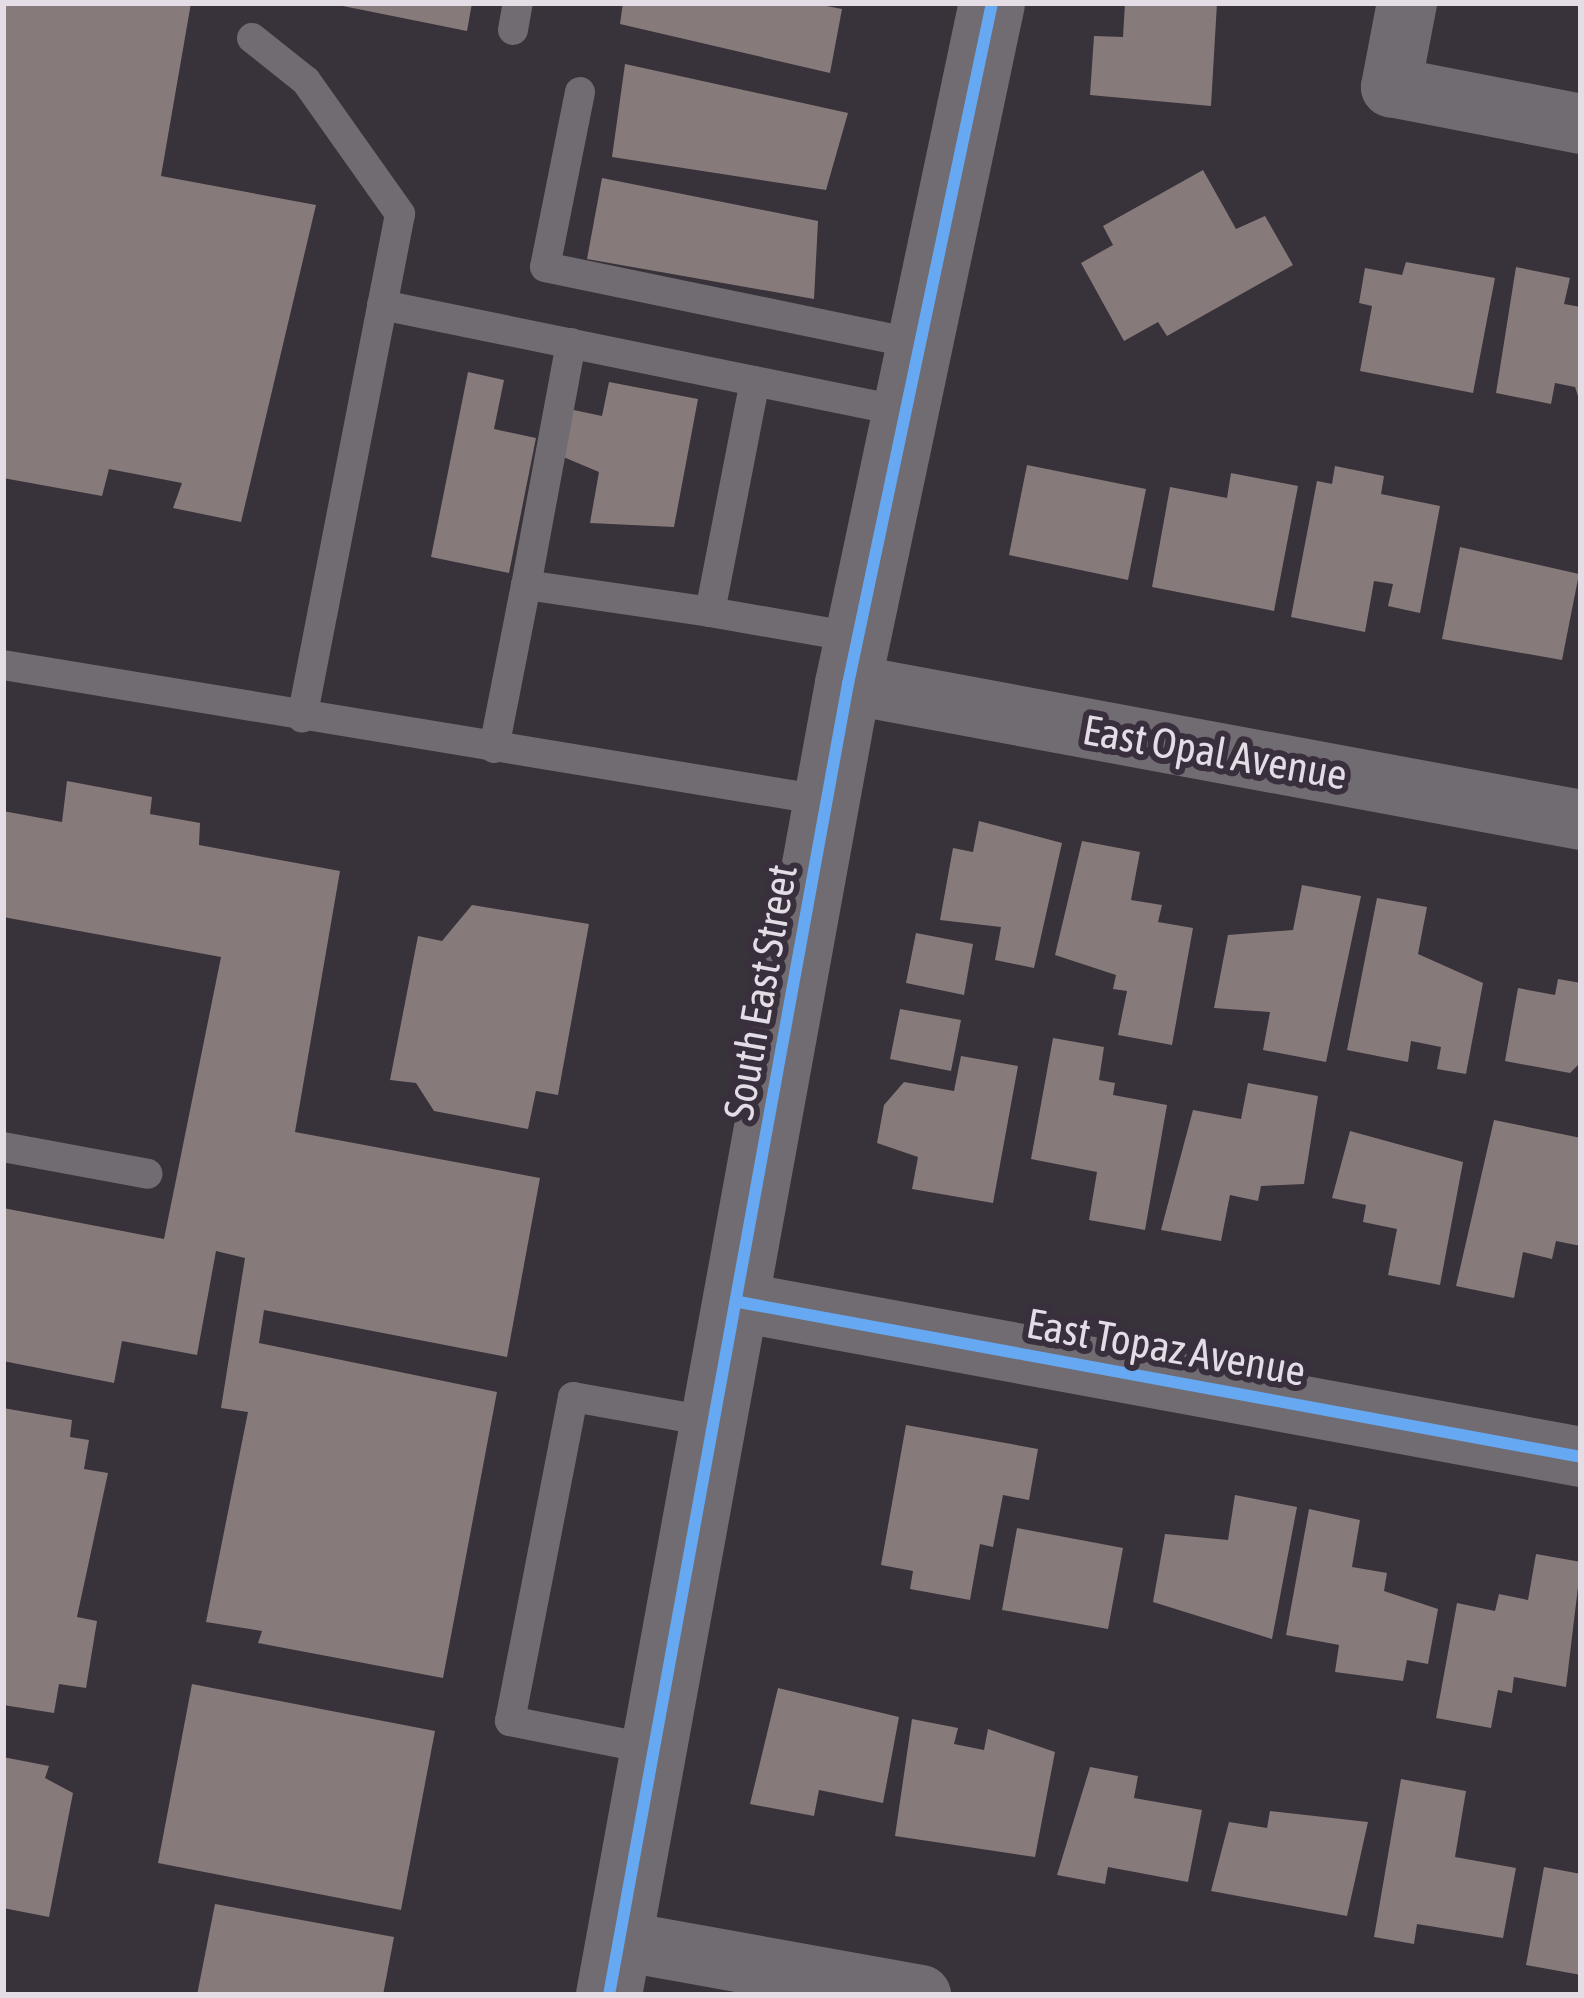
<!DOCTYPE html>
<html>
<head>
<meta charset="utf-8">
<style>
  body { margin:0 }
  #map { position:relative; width:1584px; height:1998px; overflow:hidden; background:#38323a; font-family:"Asap Condensed",sans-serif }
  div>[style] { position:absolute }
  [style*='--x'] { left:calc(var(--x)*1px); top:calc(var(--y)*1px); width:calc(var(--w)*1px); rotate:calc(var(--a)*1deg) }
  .building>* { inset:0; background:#877a7a }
  .service>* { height:30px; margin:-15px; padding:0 15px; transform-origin:15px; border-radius:15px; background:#706c71 }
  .minor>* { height:60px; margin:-30px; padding:0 30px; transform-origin:30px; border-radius:30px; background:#706c71 }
  .tertiary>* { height:66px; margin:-33px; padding:0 33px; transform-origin:33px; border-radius:33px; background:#706c71 }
  .cycleway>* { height:12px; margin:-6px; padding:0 6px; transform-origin:6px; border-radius:6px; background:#66a8f1 }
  span { translate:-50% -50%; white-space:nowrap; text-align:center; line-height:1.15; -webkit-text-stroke:12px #3a2f3d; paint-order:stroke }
  .street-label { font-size:42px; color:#e4dde6 }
  .frame { position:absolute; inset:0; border:6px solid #e4dde6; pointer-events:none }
</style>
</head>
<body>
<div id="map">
  <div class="building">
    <i style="clip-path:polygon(3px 3px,191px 3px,161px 176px,316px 205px,241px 522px,173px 508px,182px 483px,109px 469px,102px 496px,3px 478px)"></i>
    <i style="clip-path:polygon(328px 3px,472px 3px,467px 31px)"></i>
    <i style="clip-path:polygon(623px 3px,811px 3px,842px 9px,830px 73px,620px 24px)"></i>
    <i style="clip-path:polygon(1125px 3px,1217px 3px,1211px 106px,1090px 95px,1094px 36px,1123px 37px)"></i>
    <i style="clip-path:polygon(625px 64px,848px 113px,826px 190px,612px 157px)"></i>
    <i style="clip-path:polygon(1203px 170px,1236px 229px,1265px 216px,1293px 265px,1167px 336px,1158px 322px,1124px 341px,1081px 263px,1113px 245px,1103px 226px)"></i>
    <i style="clip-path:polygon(602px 178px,818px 221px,814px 299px,587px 259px)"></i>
    <i style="clip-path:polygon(1406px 262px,1495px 278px,1473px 393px,1360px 371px,1372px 306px,1359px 303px,1365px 268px,1402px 275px)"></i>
    <i style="clip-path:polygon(1516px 267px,1570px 278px,1564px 304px,1581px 307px,1581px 405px,1575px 387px,1555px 383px,1551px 404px,1496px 393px)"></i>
    <i style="clip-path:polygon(468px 372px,504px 380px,494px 429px,536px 438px,509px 573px,431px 557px)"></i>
    <i style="clip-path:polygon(609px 382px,698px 399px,674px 527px,590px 523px,599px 472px,561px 456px,569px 409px,602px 416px)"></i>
    <i style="clip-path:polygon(1027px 465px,1146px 489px,1128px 580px,1009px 555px)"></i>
    <i style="clip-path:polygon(1335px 466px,1384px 476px,1381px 494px,1440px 506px,1420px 613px,1388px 606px,1393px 584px,1374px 581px,1365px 632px,1291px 617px,1317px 481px,1332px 484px)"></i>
    <i style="clip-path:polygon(1231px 473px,1298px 486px,1274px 611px,1152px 587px,1170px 487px,1227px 498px)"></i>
    <i style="clip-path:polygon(1460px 547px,1579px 574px,1562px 660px,1442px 639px)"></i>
    <i style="clip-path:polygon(67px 781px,152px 797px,150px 814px,200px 823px,199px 845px,340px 871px,295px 1132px,540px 1178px,507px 1357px,264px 1310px,259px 1343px,497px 1392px,443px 1678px,258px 1643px,262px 1631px,206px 1622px,248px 1412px,221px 1408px,245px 1258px,216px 1251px,197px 1355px,122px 1341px,114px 1383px,3px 1361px,3px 1208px,164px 1239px,221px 957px,3px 917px,3px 811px,62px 822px)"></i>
    <i style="clip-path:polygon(979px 821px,1062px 843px,1034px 968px,995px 960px,1001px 927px,940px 920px,953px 848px,973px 852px)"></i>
    <i style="clip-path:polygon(1082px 841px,1140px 852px,1131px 900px,1162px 905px,1158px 922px,1193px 928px,1172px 1045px,1118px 1035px,1127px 991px,1113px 989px,1116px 975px,1055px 955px)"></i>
    <i style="clip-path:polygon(1302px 885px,1361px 896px,1326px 1062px,1263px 1050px,1270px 1012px,1214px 1008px,1228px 935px,1293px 930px)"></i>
    <i style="clip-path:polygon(1377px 898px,1427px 907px,1418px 954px,1483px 983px,1466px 1074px,1437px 1069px,1441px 1047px,1411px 1041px,1408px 1062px,1347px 1050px)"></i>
    <i style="clip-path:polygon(472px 905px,589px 924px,558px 1095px,536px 1091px,528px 1129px,434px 1111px,416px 1083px,390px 1080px,418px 936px,442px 941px)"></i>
    <i style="clip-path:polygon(916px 933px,973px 944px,964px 995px,906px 983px)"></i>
    <i style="clip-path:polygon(1558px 979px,1581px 983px,1581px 1062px,1570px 1073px,1505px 1061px,1518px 988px,1555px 995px)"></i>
    <i style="clip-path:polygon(900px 1009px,961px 1020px,951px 1071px,890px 1059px)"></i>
    <i style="clip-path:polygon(1053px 1038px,1104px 1047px,1099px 1080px,1115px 1083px,1113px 1095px,1167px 1105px,1145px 1230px,1089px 1220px,1097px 1172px,1031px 1159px)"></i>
    <i style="clip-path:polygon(961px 1056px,1018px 1066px,993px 1203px,912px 1189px,918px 1157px,877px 1143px,884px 1105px,904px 1082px,954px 1091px)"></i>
    <i style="clip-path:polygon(1248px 1083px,1318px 1096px,1304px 1184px,1261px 1186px,1258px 1201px,1230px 1195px,1221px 1241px,1161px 1230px,1193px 1110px,1241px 1119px)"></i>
    <i style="clip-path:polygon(1494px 1120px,1581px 1138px,1581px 1246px,1556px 1241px,1552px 1259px,1523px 1252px,1514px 1298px,1456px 1286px)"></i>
    <i style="clip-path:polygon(1350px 1131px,1463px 1162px,1440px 1285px,1388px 1275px,1397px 1229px,1363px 1222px,1366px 1205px,1332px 1198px)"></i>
    <i style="clip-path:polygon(3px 1408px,72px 1420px,70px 1437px,89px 1440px,84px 1469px,108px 1473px,77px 1617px,97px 1621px,86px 1688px,59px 1684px,54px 1713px,3px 1705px)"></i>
    <i style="clip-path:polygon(906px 1425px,1038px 1449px,1029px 1500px,1003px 1495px,993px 1547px,980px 1544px,970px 1600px,910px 1589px,913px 1571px,881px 1565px)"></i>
    <i style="clip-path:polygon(1235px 1495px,1297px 1507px,1272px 1639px,1153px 1602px,1165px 1534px,1228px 1540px)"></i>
    <i style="clip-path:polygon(1309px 1509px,1360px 1520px,1352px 1567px,1387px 1573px,1384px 1591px,1438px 1609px,1428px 1664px,1407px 1660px,1403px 1681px,1335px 1672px,1339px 1645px,1286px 1635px)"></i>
    <i style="clip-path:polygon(1017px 1528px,1123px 1548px,1108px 1629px,1002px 1610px)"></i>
    <i style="clip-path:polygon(1536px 1554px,1581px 1562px,1566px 1687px,1514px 1677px,1512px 1693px,1498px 1690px,1491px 1728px,1436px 1718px,1457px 1603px,1495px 1611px,1499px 1594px,1528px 1600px)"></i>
    <i style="clip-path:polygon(192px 1684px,435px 1731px,401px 1910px,158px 1863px)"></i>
    <i style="clip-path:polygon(778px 1688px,899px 1717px,883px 1803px,819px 1790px,814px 1816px,750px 1804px)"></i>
    <i style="clip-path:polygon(912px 1719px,958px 1728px,954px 1744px,984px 1750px,988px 1729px,1055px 1752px,1035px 1857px,895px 1836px)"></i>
    <i style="clip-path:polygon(3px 1757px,49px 1766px,45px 1778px,73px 1793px,49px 1917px,3px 1908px)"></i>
    <i style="clip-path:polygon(1090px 1767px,1138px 1776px,1134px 1798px,1202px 1810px,1188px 1882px,1108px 1867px,1105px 1884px,1057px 1875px)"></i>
    <i style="clip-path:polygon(1401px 1779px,1466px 1791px,1455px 1857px,1516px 1868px,1503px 1938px,1417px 1924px,1414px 1944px,1374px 1937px)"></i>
    <i style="clip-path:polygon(1270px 1811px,1368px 1822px,1347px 1916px,1211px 1891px,1229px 1822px,1267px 1828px)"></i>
    <i style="clip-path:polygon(1544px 1867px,1581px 1874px,1581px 1975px,1526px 1965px)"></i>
    <i style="clip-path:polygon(215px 1904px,394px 1937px,383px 1995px,197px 1995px)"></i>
  </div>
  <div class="service">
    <i style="--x:513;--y:30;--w:27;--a:-80"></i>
    <i style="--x:252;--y:38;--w:69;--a:38.5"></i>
    <i style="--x:306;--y:81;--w:163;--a:54.7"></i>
    <i style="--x:400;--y:214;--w:513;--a:101"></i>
    <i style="--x:580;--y:92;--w:178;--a:101.3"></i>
    <i style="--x:545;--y:267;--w:383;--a:11.7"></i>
    <i style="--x:382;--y:305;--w:535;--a:11.54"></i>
    <i style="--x:571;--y:343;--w:246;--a:100.5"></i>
    <i style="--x:526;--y:585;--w:186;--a:8.3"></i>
    <i style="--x:710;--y:612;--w:235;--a:-79"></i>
    <i style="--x:710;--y:612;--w:151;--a:9.9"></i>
    <i style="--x:3;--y:665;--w:836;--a:9.36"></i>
    <i style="--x:494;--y:748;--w:166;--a:-78.9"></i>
    <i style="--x:3;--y:1147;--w:147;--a:10.5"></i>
    <i style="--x:656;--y:1750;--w:149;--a:-168.8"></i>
    <i style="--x:510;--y:1721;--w:330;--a:-79"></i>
    <i style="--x:573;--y:1397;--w:146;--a:10.2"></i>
  </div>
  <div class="minor">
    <i style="--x:1407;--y:3;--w:86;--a:100.8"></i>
    <i style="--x:1391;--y:87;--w:194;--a:11"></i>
    <i style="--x:848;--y:684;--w:746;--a:10.51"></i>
    <i style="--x:739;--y:1302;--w:856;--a:10.43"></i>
    <i style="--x:621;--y:1941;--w:305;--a:10.2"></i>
  </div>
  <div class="tertiary">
    <i style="--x:609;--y:1995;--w:1333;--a:-79.67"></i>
    <i style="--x:848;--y:684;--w:696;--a:-78.06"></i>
  </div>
  <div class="cycleway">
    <i style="--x:739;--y:1302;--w:856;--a:10.43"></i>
    <i style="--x:609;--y:1995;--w:1333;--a:-79.67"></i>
    <i style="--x:848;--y:684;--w:696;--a:-78.06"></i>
  </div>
  <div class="street-label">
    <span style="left:1215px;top:752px;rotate:10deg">East Opal Avenue</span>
    <span style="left:760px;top:992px;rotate:-80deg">South East Street</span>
    <span style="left:1166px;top:1347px;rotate:10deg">East Topaz Avenue</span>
  </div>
  <div class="frame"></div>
</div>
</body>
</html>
